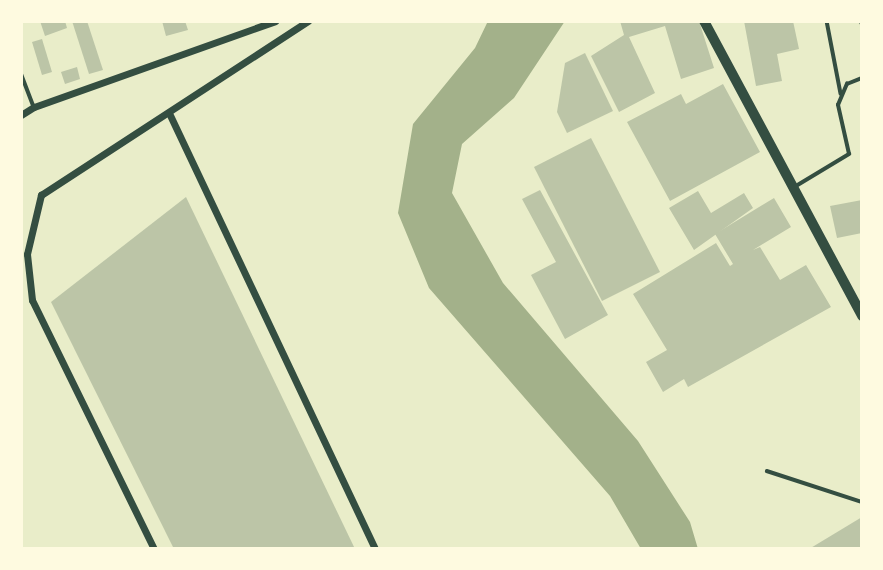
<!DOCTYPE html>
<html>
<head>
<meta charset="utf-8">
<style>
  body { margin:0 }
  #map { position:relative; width:883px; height:570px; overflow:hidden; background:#e9edc9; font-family:"Varela Round",sans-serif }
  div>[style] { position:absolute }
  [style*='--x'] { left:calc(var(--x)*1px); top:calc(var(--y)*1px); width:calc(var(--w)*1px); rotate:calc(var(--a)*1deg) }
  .water>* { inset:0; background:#a3b18a }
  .building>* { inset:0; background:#bcc5a7 }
  .service>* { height:3.5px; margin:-1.75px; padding:0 1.75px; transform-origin:1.75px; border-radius:1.75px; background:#344e41 }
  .minor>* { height:7px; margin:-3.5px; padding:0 3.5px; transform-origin:3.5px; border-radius:3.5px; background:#344e41 }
  .secondary>* { height:10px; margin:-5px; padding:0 5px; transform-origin:5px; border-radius:5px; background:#344e41 }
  span { translate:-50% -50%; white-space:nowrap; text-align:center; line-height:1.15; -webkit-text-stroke:7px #fefae0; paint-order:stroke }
  .frame { position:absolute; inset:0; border:23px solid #fefae0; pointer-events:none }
</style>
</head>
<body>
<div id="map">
  <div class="water">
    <i style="clip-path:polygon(488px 21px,565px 21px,514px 98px,462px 144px,452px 193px,503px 283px,638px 441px,690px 522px,698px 549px,641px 549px,610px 496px,429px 288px,398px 213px,413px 124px,475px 48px)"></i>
  </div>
  <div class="building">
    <i style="clip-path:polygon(40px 21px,65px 21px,67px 28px,45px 36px)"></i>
    <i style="clip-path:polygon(72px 21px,87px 21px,103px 70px,89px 74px)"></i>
    <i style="clip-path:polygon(162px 21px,185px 21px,188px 30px,166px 36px)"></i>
    <i style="clip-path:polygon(620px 21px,699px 21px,714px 68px,681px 79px,665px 26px,629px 37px,655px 93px,619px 112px,591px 56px,624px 35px)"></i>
    <i style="clip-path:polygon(744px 21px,793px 21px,799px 49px,777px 54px,782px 81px,756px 86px)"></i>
    <i style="clip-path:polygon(42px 39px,52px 72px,42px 75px,32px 42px)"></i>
    <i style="clip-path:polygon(585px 53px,613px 111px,567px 133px,557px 112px,565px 63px)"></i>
    <i style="clip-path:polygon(77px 67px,80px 79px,65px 84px,61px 72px)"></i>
    <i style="clip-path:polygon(723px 84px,760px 152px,670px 201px,627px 122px,681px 94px,686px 104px)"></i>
    <i style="clip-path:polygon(591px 138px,660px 272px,602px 301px,534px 167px)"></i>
    <i style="clip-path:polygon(540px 190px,608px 315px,565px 339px,531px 275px,556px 262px,522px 199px)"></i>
    <i style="clip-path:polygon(698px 191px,711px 213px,744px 193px,753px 208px,694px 250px,669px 208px)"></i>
    <i style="clip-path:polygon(186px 197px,355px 549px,174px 549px,51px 302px)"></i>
    <i style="clip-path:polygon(774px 198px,791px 227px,753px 250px,760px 247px,780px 280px,806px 265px,831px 307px,688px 387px,684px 379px,663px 392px,646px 362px,667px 350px,633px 294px,716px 243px,730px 266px,733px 264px,715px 234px)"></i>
    <i style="clip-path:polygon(862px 200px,862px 233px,837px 238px,830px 206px)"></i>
    <i style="clip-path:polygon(862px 517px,862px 549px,809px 549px)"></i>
  </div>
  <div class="service">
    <i style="--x:827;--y:21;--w:74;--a:79.1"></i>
    <i style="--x:862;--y:21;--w:2;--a:90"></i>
    <i style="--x:21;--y:73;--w:36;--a:69"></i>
    <i style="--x:796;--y:186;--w:62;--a:-31.1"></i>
    <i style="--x:849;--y:154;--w:50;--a:-102.7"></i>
    <i style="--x:838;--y:105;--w:23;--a:-67"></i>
    <i style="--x:847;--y:84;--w:16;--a:-22"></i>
    <i style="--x:767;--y:471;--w:100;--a:18.1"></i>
  </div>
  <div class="minor">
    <i style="--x:169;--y:113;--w:482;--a:64.7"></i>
    <i style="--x:21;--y:115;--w:15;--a:-32"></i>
    <i style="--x:34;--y:107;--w:256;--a:-19.6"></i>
    <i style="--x:154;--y:549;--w:277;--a:-116.1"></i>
    <i style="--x:32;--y:300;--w:46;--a:-96.2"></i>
    <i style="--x:27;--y:254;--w:61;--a:-76.7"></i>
    <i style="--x:41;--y:195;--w:319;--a:-33.1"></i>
  </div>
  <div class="secondary">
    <i style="--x:704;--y:21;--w:335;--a:61.8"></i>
  </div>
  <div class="frame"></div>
</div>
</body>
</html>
